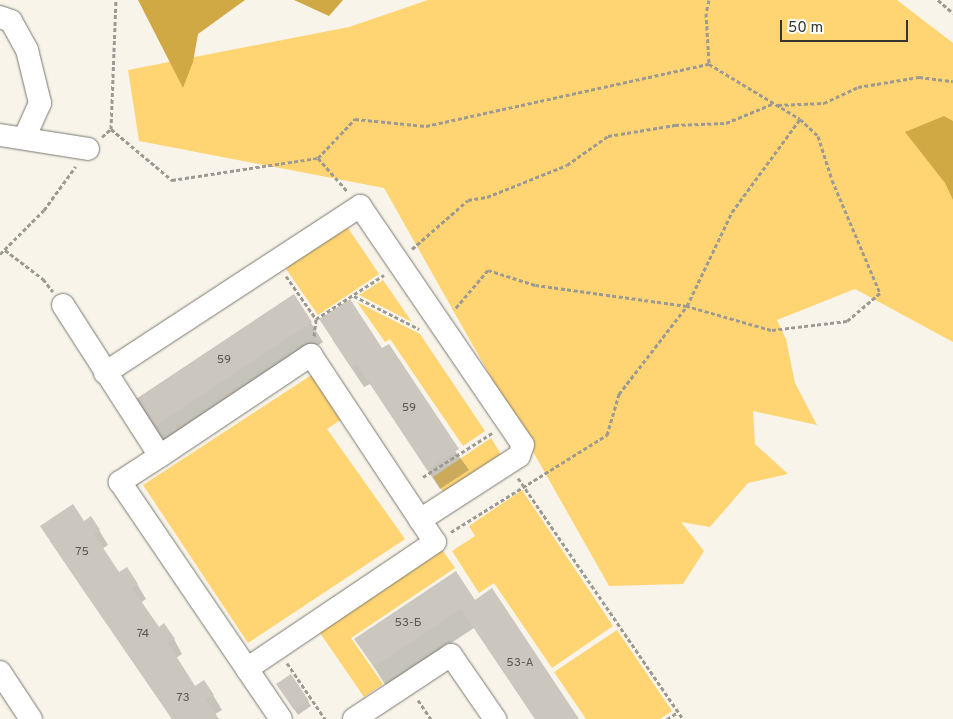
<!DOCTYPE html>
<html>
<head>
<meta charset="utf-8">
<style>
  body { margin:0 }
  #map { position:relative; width:953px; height:719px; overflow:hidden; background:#f8f4ea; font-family:Overpass,sans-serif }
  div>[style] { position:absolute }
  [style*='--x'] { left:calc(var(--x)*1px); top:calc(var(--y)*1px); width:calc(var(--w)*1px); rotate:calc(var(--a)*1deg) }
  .green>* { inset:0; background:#ffd573 }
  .forest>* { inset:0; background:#d1a944 }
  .shadow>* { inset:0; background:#0003 }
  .building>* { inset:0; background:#cbc7be }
  .path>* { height:3px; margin-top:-1.5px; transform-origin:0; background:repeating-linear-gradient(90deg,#9c9a92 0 4px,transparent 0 6.5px) }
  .roads { filter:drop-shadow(0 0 1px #7b7870) drop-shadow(0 0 1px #7b7870) }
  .minor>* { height:22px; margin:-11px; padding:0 11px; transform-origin:11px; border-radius:11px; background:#fff }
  span { translate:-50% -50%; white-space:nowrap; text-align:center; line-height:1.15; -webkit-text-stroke:4px #fff; paint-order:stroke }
  .number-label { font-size:12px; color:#5a5954 }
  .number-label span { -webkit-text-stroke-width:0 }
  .scale { position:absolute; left:780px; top:20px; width:128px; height:22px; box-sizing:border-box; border:2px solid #353430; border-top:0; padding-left:6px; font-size:15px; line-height:18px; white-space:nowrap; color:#353430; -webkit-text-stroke:4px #fff; paint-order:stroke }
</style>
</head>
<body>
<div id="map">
  <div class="green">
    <i style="clip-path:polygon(428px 0,897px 0,953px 43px,953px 342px,855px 289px,777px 320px,786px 339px,795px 383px,817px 425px,753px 411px,755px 444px,788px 474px,748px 483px,710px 527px,681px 522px,704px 551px,683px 584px,609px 586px,384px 188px,139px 141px,128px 70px,349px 27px)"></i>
    <i style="clip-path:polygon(344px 222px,379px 274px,318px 315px,282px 263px)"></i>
    <i style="clip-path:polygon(383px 280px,412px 322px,359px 295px)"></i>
    <i style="clip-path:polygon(357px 302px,420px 334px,485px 431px,463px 446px,390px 339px,385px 342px)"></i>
    <i style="clip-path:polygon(316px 372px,345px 417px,327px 429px,405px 539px,248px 643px,143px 485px)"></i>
    <i style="clip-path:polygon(491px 438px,502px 456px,444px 493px,433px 477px)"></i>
    <i style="clip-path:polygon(522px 490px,613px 626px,552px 668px,494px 583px,479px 593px,452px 551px,475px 536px,469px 526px)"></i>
    <i style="clip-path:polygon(441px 548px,455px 568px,351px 638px,383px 684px,364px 697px,318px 630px)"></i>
    <i style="clip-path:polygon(617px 630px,672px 711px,660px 719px,586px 719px,554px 672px)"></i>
  </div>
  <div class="forest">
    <i style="clip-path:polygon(138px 0,245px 0,198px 34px,193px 62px,183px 88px)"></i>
    <i style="clip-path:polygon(294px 0,343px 0,329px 16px)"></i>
    <i style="clip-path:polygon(944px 116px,953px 121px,953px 200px,945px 183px,905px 132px)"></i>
  </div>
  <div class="shadow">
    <i style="clip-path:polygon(294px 296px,323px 342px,166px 446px,149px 419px)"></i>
    <i style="clip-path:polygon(332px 339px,382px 350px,469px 470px,440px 489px,370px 384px,364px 387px)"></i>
    <i style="clip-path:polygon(84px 523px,99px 530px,108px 545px,102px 549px,119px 574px,137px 584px,146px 599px,140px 603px,158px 629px,174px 639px,182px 654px,176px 658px,194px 688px,213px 695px,222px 710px,215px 714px,218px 719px,172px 719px,50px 541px)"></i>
    <i style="clip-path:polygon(474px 601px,578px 719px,535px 719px,474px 628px,386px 686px,356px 639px)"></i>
    <i style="clip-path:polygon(281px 689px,308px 701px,311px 706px,298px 715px)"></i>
  </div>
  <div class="building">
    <i style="clip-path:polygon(294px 294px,312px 322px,154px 427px,136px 399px)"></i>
    <i style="clip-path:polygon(350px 299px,382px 348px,389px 344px,459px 449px,427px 470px,358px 365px,352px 368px,319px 319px)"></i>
    <i style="clip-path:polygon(73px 504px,84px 521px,91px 516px,100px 530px,94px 534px,119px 572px,127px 567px,138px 584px,132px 588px,159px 627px,164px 623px,175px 639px,168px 643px,195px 686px,204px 680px,214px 695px,206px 700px,219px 719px,172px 719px,86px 594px,40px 526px)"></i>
    <i style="clip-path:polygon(456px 571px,475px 600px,492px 588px,579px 719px,535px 719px,461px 609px,374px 667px,354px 639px)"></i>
    <i style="clip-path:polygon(291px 674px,309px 701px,294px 710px,276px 684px)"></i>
  </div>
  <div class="path">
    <i style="--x:709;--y:0;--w:13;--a:103"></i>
    <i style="--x:706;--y:13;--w:51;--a:86.6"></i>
    <i style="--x:938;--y:0;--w:20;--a:41"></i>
    <i style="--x:778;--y:105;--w:46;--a:-2.5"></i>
    <i style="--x:824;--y:103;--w:38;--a:-25"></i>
    <i style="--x:858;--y:87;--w:62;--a:-9.3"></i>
    <i style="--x:919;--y:77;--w:34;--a:7"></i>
    <i style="--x:111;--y:129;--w:80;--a:39.9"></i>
    <i style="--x:172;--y:180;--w:148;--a:-8.6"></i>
    <i style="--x:318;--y:158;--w:44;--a:48.7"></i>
    <i style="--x:102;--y:137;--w:12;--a:-42"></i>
    <i style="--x:111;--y:129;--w:129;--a:-87.8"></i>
    <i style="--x:318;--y:158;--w:54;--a:-46.5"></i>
    <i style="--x:355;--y:119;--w:71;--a:5.6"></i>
    <i style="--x:426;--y:126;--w:290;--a:-12.4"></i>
    <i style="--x:709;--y:64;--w:106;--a:31.1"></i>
    <i style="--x:800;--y:119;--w:25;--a:43"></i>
    <i style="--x:818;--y:136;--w:46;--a:72.3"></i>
    <i style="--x:832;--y:180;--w:123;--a:67"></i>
    <i style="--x:880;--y:293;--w:43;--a:139.7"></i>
    <i style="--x:847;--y:321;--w:77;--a:173.2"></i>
    <i style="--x:771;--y:330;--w:87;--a:-164.1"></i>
    <i style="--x:687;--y:306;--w:153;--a:-172.1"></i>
    <i style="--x:535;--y:285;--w:49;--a:-162.3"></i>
    <i style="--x:488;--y:270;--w:52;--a:130.4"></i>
    <i style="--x:412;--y:249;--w:74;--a:-41.2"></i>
    <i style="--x:468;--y:200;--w:19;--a:-9"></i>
    <i style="--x:487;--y:197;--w:86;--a:-21.8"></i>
    <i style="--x:567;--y:165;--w:50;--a:-35.3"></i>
    <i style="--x:608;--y:136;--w:68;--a:-9.3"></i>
    <i style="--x:675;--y:125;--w:51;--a:-2.2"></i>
    <i style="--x:726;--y:123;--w:50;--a:-22.4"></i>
    <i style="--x:5;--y:250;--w:48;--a:37.3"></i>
    <i style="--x:43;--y:279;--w:16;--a:52"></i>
    <i style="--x:0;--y:254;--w:62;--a:-45"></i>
    <i style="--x:44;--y:210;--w:54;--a:-54"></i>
    <i style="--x:286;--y:276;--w:52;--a:55.1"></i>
    <i style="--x:316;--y:319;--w:81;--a:-32.9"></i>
    <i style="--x:354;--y:296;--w:73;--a:26.9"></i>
    <i style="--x:314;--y:336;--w:17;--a:-83"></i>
    <i style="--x:423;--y:477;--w:82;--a:-32.5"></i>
    <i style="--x:518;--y:478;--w:292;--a:55.6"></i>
    <i style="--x:451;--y:532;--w:184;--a:-31.9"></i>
    <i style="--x:607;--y:435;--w:43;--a:-73.7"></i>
    <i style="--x:619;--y:394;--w:111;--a:-52.3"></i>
    <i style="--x:687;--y:306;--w:104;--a:-64.4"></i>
    <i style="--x:732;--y:212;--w:115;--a:-53.8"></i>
    <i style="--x:287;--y:663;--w:68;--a:55.8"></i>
    <i style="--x:418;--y:700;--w:23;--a:56"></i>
    <i style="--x:667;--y:719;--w:13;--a:-32"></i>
  </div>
  <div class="roads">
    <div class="minor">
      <i style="--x:0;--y:17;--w:12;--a:20"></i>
      <i style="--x:11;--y:21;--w:33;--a:61"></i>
      <i style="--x:27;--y:50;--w:55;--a:76.2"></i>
      <i style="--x:40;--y:103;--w:36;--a:114"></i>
      <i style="--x:0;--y:135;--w:89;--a:9"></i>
      <i style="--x:63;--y:305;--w:179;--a:57.3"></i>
      <i style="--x:160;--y:456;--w:182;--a:-33.8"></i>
      <i style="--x:311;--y:355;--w:224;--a:56.5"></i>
      <i style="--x:435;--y:542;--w:227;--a:146"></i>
      <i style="--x:247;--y:669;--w:60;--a:55.8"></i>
      <i style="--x:105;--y:373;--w:305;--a:-33.2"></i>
      <i style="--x:360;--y:206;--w:289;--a:55.7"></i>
      <i style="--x:523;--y:445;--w:12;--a:110"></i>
      <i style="--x:519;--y:456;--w:118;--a:147.1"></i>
      <i style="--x:160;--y:456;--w:48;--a:147"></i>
      <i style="--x:120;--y:482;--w:226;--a:55.8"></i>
      <i style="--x:0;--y:672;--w:56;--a:56.6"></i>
      <i style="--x:354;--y:719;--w:116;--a:-33.4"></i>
      <i style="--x:451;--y:655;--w:78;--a:55.5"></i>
    </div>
  </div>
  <div class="number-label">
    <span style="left:224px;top:361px">59</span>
    <span style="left:409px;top:409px">59</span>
    <span style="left:82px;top:553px">75</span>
    <span style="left:408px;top:624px">53-Б</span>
    <span style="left:143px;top:635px">74</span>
    <span style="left:520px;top:664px">53-А</span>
    <span style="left:183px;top:699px">73</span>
  </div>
  <div class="scale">50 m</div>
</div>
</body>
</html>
